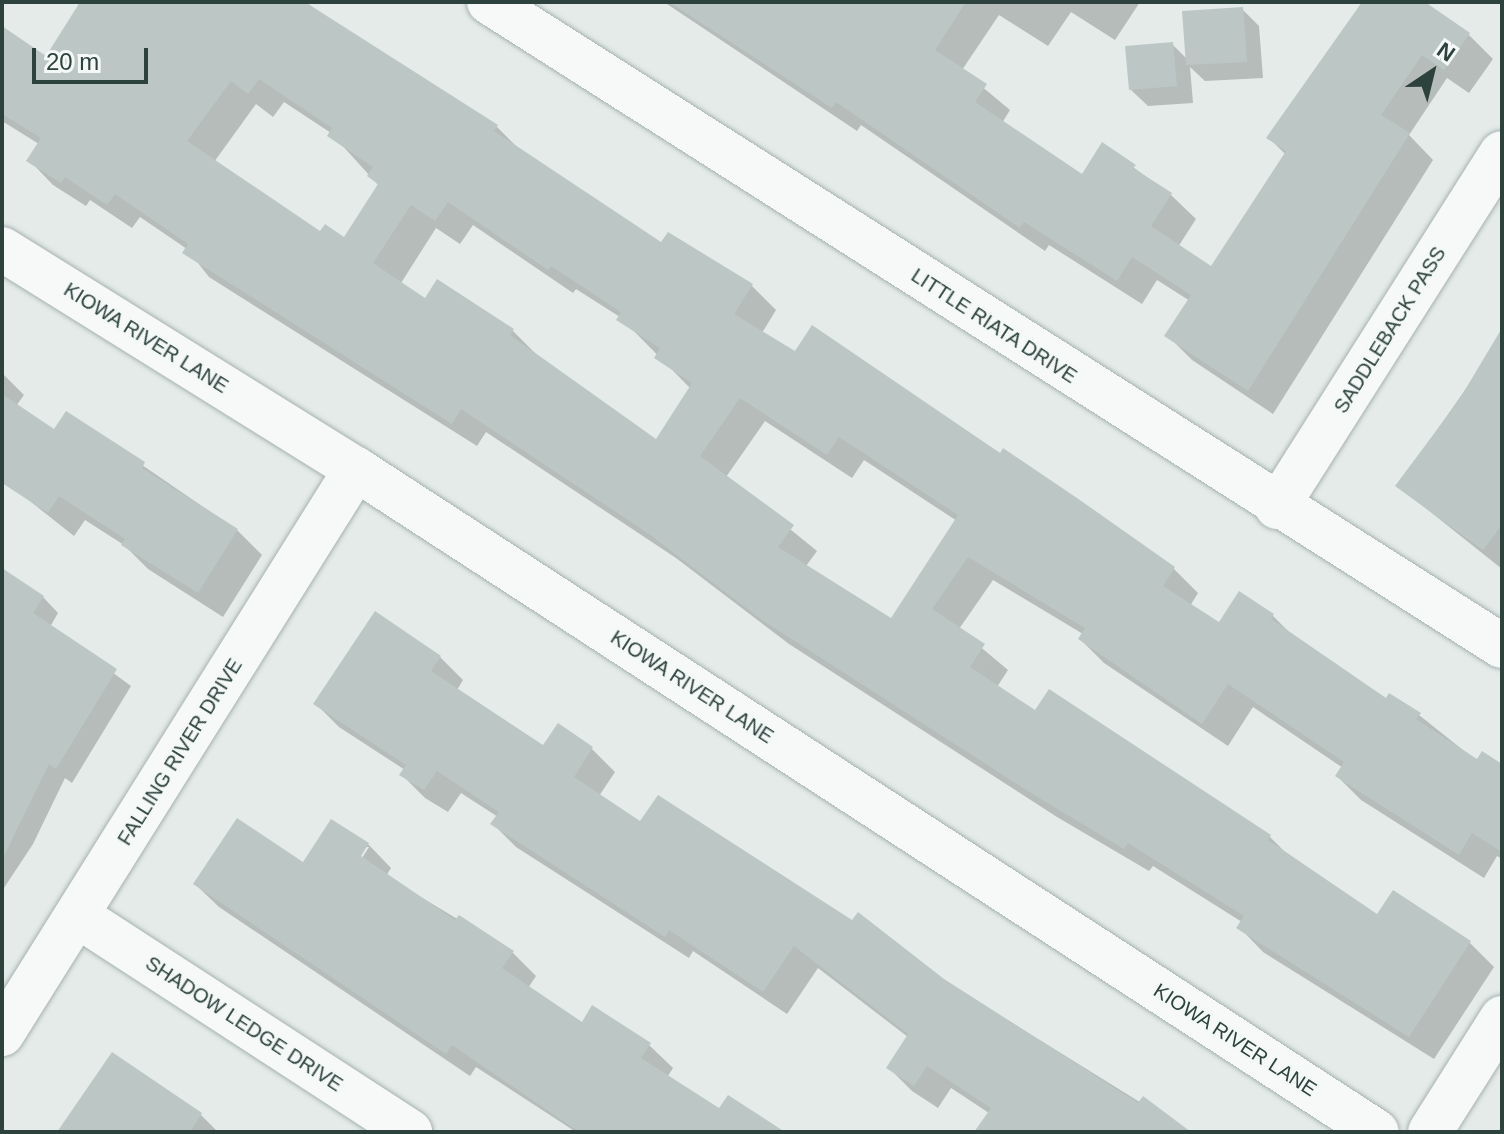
<!DOCTYPE html>
<html>
<head>
<meta charset="utf-8">
<style>
  body { margin:0 }
  #map { position:relative; width:1504px; height:1134px; overflow:hidden; background:#e4ebe9; font-family:Helvetica,sans-serif }
  div>[style] { position:absolute }
  [style*='--x'] { left:calc(var(--x)*1px); top:calc(var(--y)*1px); width:calc(var(--w)*1px); rotate:calc(var(--a)*1deg) }
  .shadow>* { inset:0; background:#0003 }
  .building>* { inset:0; background:#bcc7c5 }
  .roads { filter:drop-shadow(0 0 2px #a6b2af) drop-shadow(0 0 2px #a6b2af) }
  .minor>* { height:44px; margin:-22px; padding:0 22px; transform-origin:22px; border-radius:22px; background:#f7f9f9 }
  span { translate:-50% -50%; white-space:nowrap; text-align:center; line-height:1.15; -webkit-text-stroke:6px #f4f8f7; paint-order:stroke }
  .street-label { font-size:20px; color:#2d423d }
  .frame { position:absolute; inset:0; border:4px solid #2d423d; pointer-events:none }
  .north { position:absolute; left:1392px; top:32px; width:80px; height:80px; -webkit-text-stroke:6px #f4f8f7; paint-order:stroke; rotate:35deg; font-size:22px; font-weight:700; line-height:32px; text-align:center; color:#2d423d }
  .north::after { content:''; display:block; margin:auto; width:28px; height:36px; background:#2d423d; clip-path:polygon(50% 0,100% 100%,50% 72%,0 100%) }
  .scale { position:absolute; left:32px; top:48px; width:116px; height:36px; box-sizing:border-box; border:4px solid #2d423d; border-top:0; padding-left:10px; font-size:24px; line-height:28px; white-space:nowrap; color:#2d423d; -webkit-text-stroke:6px #f4f8f7; paint-order:stroke }
</style>
</head>
<body>
<div id="map">
  <div class="shadow">
    <i style="clip-path:polygon(evenodd,77px 2px,305px 2px,428px 87px,430px 83px,497px 127px,521px 151px,662px 245px,752px 286px,776px 310px,762px 333px,795px 354px,812px 328px,1174px 569px,1198px 593px,1190px 606px,1219px 625px,1273px 616px,1296px 639px,1387px 701px,1419px 715px,1478px 762px,1502px 766px,1502px 859px,1497px 856px,1484px 878px,1361px 800px,1337px 776px,1343px 768px,1253px 707px,1228px 746px,1104px 663px,1080px 639px,1083px 634px,993px 580px,959px 629px,1008px 670px,997px 687px,1035px 712px,1270px 837px,1292px 859px,1377px 917px,1393px 893px,1470px 943px,1494px 967px,1434px 1059px,1263px 952px,1239px 927px,1242px 922px,1153px 866px,1149px 871px,1057px 817px,789px 644px,676px 558px,486px 432px,477px 446px,209px 277px,187px 249px,140px 217px,132px 228px,90px 200px,86px 206px,53px 185px,29px 160px,39px 144px,2px 121px,2px 29px,46px 59px,80px 6px,77px 2px,284px 102px,331px 133px,379px 186px,344px 239px,320px 234px,214px 162px,256px 104px,273px 117px,284px 102px,77px 2px,473px 225px,573px 293px,576px 289px,620px 317px,691px 389px,656px 441px,537px 355px,513px 331px,425px 301px,401px 283px,436px 228px,460px 244px,473px 225px,77px 2px,765px 421px,852px 478px,864px 460px,957px 521px,892px 620px,806px 566px,817px 551px,726px 477px,765px 421px)"></i>
    <i style="clip-path:polygon(664px 2px,1140px 2px,1115px 40px,1071px 12px,1048px 46px,999px 15px,962px 70px,1010px 110px,1002px 123px,1083px 177px,1103px 145px,1171px 195px,1196px 219px,1178px 247px,1212px 269px,1286px 155px,1269px 138px,1364px 2px,1421px 2px,1468px 34px,1493px 59px,1469px 93px,1447px 78px,1409px 135px,1433px 160px,1273px 414px,1192px 360px,1167px 335px,1190px 301px,1157px 280px,1142px 304px,1049px 245px,1045px 251px,861px 125px,857px 131px)"></i>
    <i style="clip-path:polygon(1242px 9px,1259px 26px,1263px 78px,1205px 81px,1190px 67px,1193px 103px,1148px 106px,1131px 90px,1172px 44px,1187px 59px)"></i>
    <i style="clip-path:polygon(1502px 337px,1502px 569px,1398px 486px)"></i>
    <i style="clip-path:polygon(2px 373px,24px 395px,16px 406px,54px 431px,66px 413px,237px 530px,262px 555px,223px 617px,148px 569px,124px 545px,85px 520px,74px 536px,2px 479px)"></i>
    <i style="clip-path:polygon(2px 593px,43px 597px,58px 613px,50px 627px,131px 686px,72px 783px,65px 778px,33px 844px,2px 891px)"></i>
    <i style="clip-path:polygon(440px 657px,463px 680px,457px 690px,543px 748px,592px 749px,615px 772px,599px 796px,641px 824px,943px 980px,1188px 1132px,977px 1132px,989px 1113px,951px 1088px,938px 1108px,912px 1091px,889px 1068px,908px 1037px,818px 968px,787px 1014px,693px 951px,689px 958px,516px 847px,493px 824px,498px 817px,461px 793px,448px 812px,425px 798px,402px 775px,405px 770px,339px 727px,316px 704px)"></i>
    <i style="clip-path:polygon(evenodd,368px 844px,391px 868px,386px 876px,512px 952px,536px 976px,528px 988px,582px 1024px,649px 1045px,673px 1068px,668px 1076px,720px 1111px,781px 1132px,576px 1132px,476px 1067px,470px 1076px,219px 907px,195px 884px,304px 864px,368px 844px,364px 847px,369px 847px,357px 866px,364px 847px)"></i>
    <i style="clip-path:polygon(112px 1054px,201px 1115px,218px 1132px,62px 1132px)"></i>
  </div>
  <div class="building">
    <i style="clip-path:polygon(evenodd,80px 2px,305px 2px,498px 125px,494px 131px,661px 242px,668px 232px,753px 284px,734px 314px,795px 351px,812px 325px,1000px 453px,1003px 448px,1077px 498px,1175px 567px,1163px 586px,1219px 622px,1239px 591px,1274px 614px,1271px 619px,1386px 698px,1389px 693px,1421px 713px,1416px 719px,1477px 759px,1482px 751px,1502px 764px,1502px 852px,1472px 833px,1459px 855px,1335px 776px,1344px 762px,1228px 684px,1202px 724px,1078px 639px,1085px 628px,968px 557px,932px 609px,985px 644px,970px 667px,1035px 710px,1049px 689px,1271px 835px,1268px 840px,1377px 914px,1393px 890px,1471px 941px,1409px 1037px,1236px 928px,1244px 916px,1128px 843px,1124px 849px,1031px 793px,762px 620px,649px 534px,461px 409px,452px 424px,182px 253px,188px 244px,115px 194px,107px 205px,65px 177px,61px 183px,26px 161px,41px 138px,2px 114px,2px 26px,46px 56px,80px 2px,259px 79px,332px 128px,327px 136px,373px 167px,367px 176px,378px 184px,344px 237px,325px 224px,320px 231px,187px 141px,231px 81px,248px 94px,259px 79px,80px 2px,448px 202px,548px 270px,551px 266px,621px 312px,616px 320px,660px 348px,654px 358px,692px 383px,656px 439px,510px 335px,514px 329px,437px 279px,425px 298px,373px 263px,411px 205px,435px 221px,448px 202px,80px 2px,740px 398px,827px 455px,839px 437px,958px 515px,891px 618px,778px 547px,794px 525px,700px 456px,740px 398px)"></i>
    <i style="clip-path:polygon(669px 2px,966px 2px,935px 50px,987px 84px,975px 102px,1082px 174px,1102px 142px,1136px 165px,1133px 168px,1172px 193px,1151px 226px,1211px 266px,1286px 151px,1266px 138px,1362px 2px,1425px 2px,1470px 33px,1444px 70px,1422px 55px,1381px 115px,1410px 133px,1248px 391px,1164px 336px,1191px 295px,1132px 257px,1117px 281px,1024px 222px,1020px 228px,836px 102px,832px 108px)"></i>
    <i style="clip-path:polygon(1243px 7px,1247px 62px,1186px 65px,1182px 11px)"></i>
    <i style="clip-path:polygon(1173px 42px,1177px 86px,1129px 90px,1125px 46px)"></i>
    <i style="clip-path:polygon(1502px 328px,1502px 525px,1483px 550px,1395px 486px,1459px 400px)"></i>
    <i style="clip-path:polygon(2px 394px,54px 429px,66px 411px,145px 462px,142px 468px,238px 529px,198px 593px,121px 545px,125px 539px,59px 496px,48px 513px,2px 483px)"></i>
    <i style="clip-path:polygon(2px 568px,44px 596px,33px 613px,117px 669px,56px 769px,49px 764px,2px 860px)"></i>
    <i style="clip-path:polygon(375px 611px,441px 656px,431px 671px,543px 745px,558px 723px,593px 747px,574px 777px,640px 821px,658px 795px,852px 920px,858px 912px,944px 979px,1138px 1103px,1143px 1096px,1191px 1132px,974px 1132px,991px 1108px,927px 1066px,914px 1086px,886px 1068px,908px 1034px,794px 946px,763px 992px,669px 930px,665px 937px,490px 824px,499px 812px,437px 771px,424px 790px,399px 775px,406px 765px,313px 704px)"></i>
    <i style="clip-path:polygon(237px 818px,303px 862px,331px 819px,369px 843px,361px 856px,455px 920px,459px 915px,514px 951px,502px 968px,582px 1022px,592px 1005px,651px 1043px,641px 1058px,719px 1108px,728px 1095px,785px 1132px,579px 1132px,452px 1045px,446px 1054px,193px 884px)"></i>
    <i style="clip-path:polygon(112px 1052px,202px 1113px,190px 1132px,57px 1132px)"></i>
  </div>
  <div class="roads">
    <div class="minor">
      <i style="--x:489;--y:2;--w:1200;--a:32.45"></i>
      <i style="--x:2;--y:249;--w:417;--a:31.9"></i>
      <i style="--x:356;--y:469;--w:1217;--a:33"></i>
      <i style="--x:1277;--y:507;--w:419;--a:-57.6"></i>
      <i style="--x:78;--y:916;--w:396;--a:33"></i>
      <i style="--x:2;--y:1034;--w:667;--a:-57.93"></i>
      <i style="--x:1430;--y:1132;--w:135;--a:-57.7"></i>
    </div>
  </div>
  <div class="street-label">
    <span style="left:994px;top:326px;rotate:33deg">LITTLE RIATA DRIVE</span>
    <span style="left:1390px;top:330px;rotate:-58deg">SADDLEBACK PASS</span>
    <span style="left:146px;top:338px;rotate:32deg">KIOWA RIVER LANE</span>
    <span style="left:692px;top:687px;rotate:33deg">KIOWA RIVER LANE</span>
    <span style="left:180px;top:752px;rotate:-58deg">FALLING RIVER DRIVE</span>
    <span style="left:244px;top:1024px;rotate:33deg">SHADOW LEDGE DRIVE</span>
    <span style="left:1235px;top:1040px;rotate:33deg">KIOWA RIVER LANE</span>
  </div>
  <div class="frame"></div>
  <div class="north">N</div>
  <div class="scale">20 m</div>
</div>
</body>
</html>
